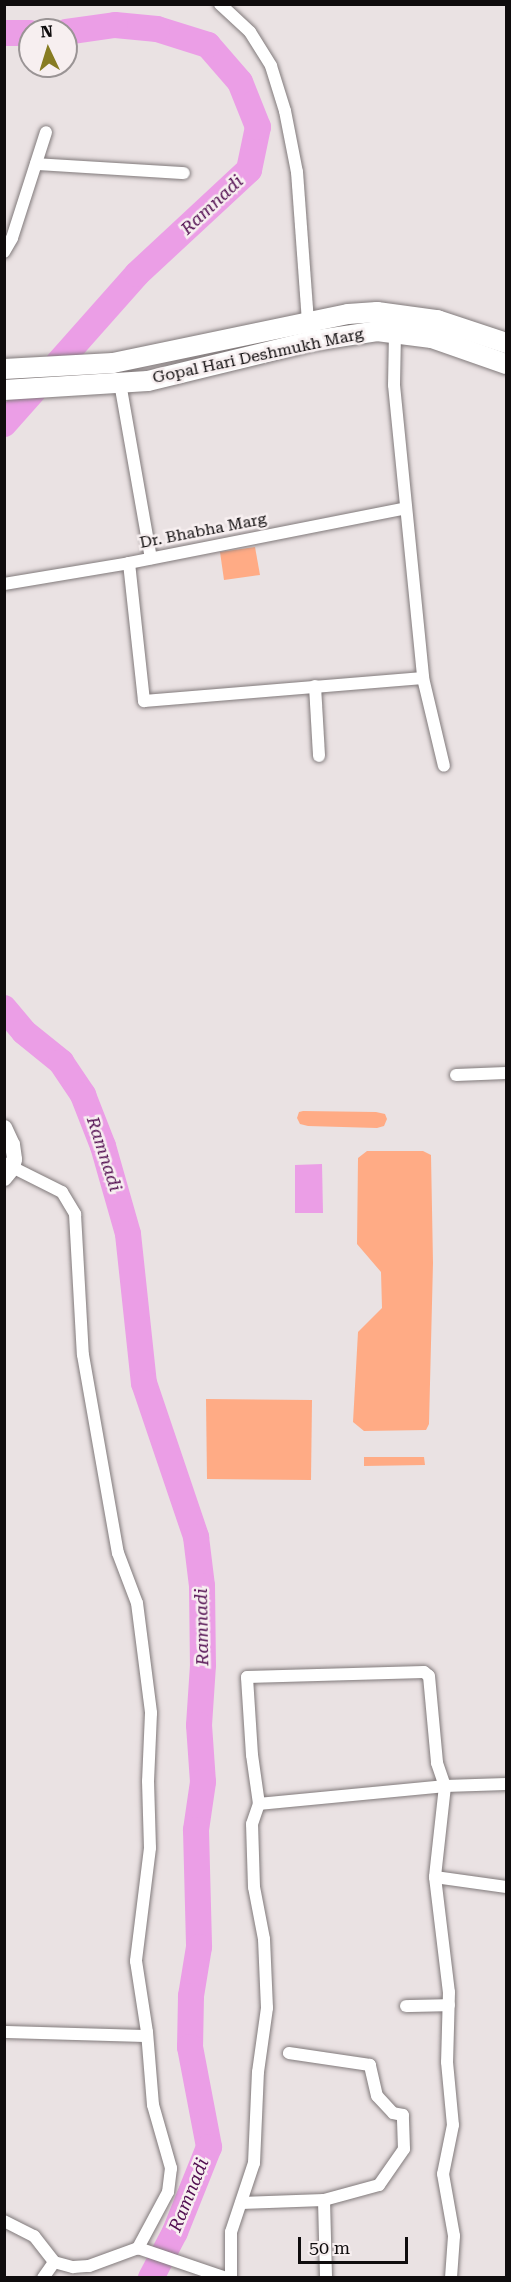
<!DOCTYPE html>
<html>
<head>
<meta charset="utf-8">
<style>
  body { margin:0 }
  #map { position:relative; width:511px; height:2282px; overflow:hidden; background:#eae2e3; font-family:"Roboto Serif",serif }
  div>[style] { position:absolute }
  [style*='--x'] { left:calc(var(--x)*1px); top:calc(var(--y)*1px); width:calc(var(--w)*1px); rotate:calc(var(--a)*1deg) }
  .green>* { inset:0; background:#ffab85 }
  .water>* { inset:0; background:#eb9ee6 }
  .river>* { height:26px; margin:-13px; padding:0 13px; transform-origin:13px; border-radius:13px; background:#eb9ee6 }
  .roads { filter:drop-shadow(0 0 2px #817a7b) drop-shadow(0 0 2px #817a7b) }
  .minor>* { height:12px; margin:-6px; padding:0 6px; transform-origin:6px; border-radius:6px; background:#fff }
  .tertiary>* { height:15px; margin:-7.5px; padding:0 7.5px; transform-origin:7.5px; border-radius:7.5px; background:#fff }
  .primary>* { height:20px; margin:-10px; padding:0 10px; transform-origin:10px; border-radius:10px; background:#fff }
  span { translate:-50% -50%; white-space:nowrap; text-align:center; line-height:1.15; -webkit-text-stroke:5px #f7eff0; paint-order:stroke }
  .street-label { font-size:16px; color:#0f0c0d }
  .water-label { font-size:18px; color:#510d50; font-style:italic }
  .frame { position:absolute; inset:0; border:6px solid #0f0c0d; pointer-events:none }
  .north { position:absolute; left:18px; top:18px; width:60px; height:60px; box-sizing:border-box; background:#f7eff0; border:2px solid #9a9495; border-radius:50%; rotate:356deg; font-size:16px; font-weight:700; line-height:24px; text-align:center; color:#0f0c0d }
  .north::after { content:''; display:block; margin:auto; width:21px; height:27px; background:#877c22; clip-path:polygon(50% 0,100% 100%,50% 72%,0 100%) }
  .scale { position:absolute; left:298px; top:2237px; width:110px; height:27px; box-sizing:border-box; border:3px solid #0f0c0d; border-top:0; padding-left:8px; font-size:18px; line-height:21px; white-space:nowrap; color:#0f0c0d; -webkit-text-stroke:4px #f7eff0; paint-order:stroke }
</style>
</head>
<body>
<div id="map">
  <div class="green">
    <i style="clip-path:polygon(255px 547px,260px 575px,224px 580px,220px 552px)"></i>
    <i style="clip-path:polygon(303px 1111px,376px 1112px,385px 1114px,387px 1119px,384px 1126px,377px 1128px,308px 1126px,300px 1124px,297px 1118px,299px 1112px)"></i>
    <i style="clip-path:polygon(367px 1151px,423px 1151px,431px 1155px,433px 1263px,429px 1424px,426px 1430px,364px 1431px,353px 1422px,358px 1332px,382px 1308px,381px 1272px,357px 1244px,358px 1158px)"></i>
    <i style="clip-path:polygon(206px 1399px,312px 1400px,311px 1480px,207px 1479px)"></i>
    <i style="clip-path:polygon(364px 1457px,424px 1457px,425px 1465px,364px 1466px)"></i>
  </div>
  <div class="water">
    <i style="clip-path:polygon(322px 1164px,323px 1213px,295px 1213px,295px 1165px)"></i>
  </div>
  <div class="river">
    <i style="--x:4;--y:33;--w:26;--a:0"></i>
    <i style="--x:4;--y:424;--w:200;--a:-48.4"></i>
    <i style="--x:137;--y:274;--w:153;--a:-42.9"></i>
    <i style="--x:249;--y:170;--w:44;--a:-78.2"></i>
    <i style="--x:258;--y:127;--w:48;--a:-111.8"></i>
    <i style="--x:240;--y:82;--w:49;--a:-130.9"></i>
    <i style="--x:208;--y:45;--w:53;--a:-162.6"></i>
    <i style="--x:157;--y:29;--w:42;--a:-174.6"></i>
    <i style="--x:115;--y:25;--w:49;--a:171.9"></i>
    <i style="--x:4;--y:1008;--w:31;--a:50"></i>
    <i style="--x:24;--y:1032;--w:48;--a:39"></i>
    <i style="--x:61;--y:1062;--w:40;--a:56"></i>
    <i style="--x:83;--y:1095;--w:55;--a:68.6"></i>
    <i style="--x:103;--y:1146;--w:91;--a:74.1"></i>
    <i style="--x:128;--y:1234;--w:150;--a:83.9"></i>
    <i style="--x:144;--y:1383;--w:163;--a:71.3"></i>
    <i style="--x:196;--y:1537;--w:49;--a:83"></i>
    <i style="--x:202;--y:1586;--w:79;--a:89.3"></i>
    <i style="--x:203;--y:1665;--w:60;--a:93.8"></i>
    <i style="--x:199;--y:1725;--w:57;--a:86"></i>
    <i style="--x:203;--y:1782;--w:49;--a:98.3"></i>
    <i style="--x:196;--y:1830;--w:117;--a:88.5"></i>
    <i style="--x:199;--y:1947;--w:50;--a:99.3"></i>
    <i style="--x:191;--y:1996;--w:51;--a:91.1"></i>
    <i style="--x:190;--y:2047;--w:102;--a:79.2"></i>
    <i style="--x:209;--y:2147;--w:92;--a:111.8"></i>
    <i style="--x:175;--y:2232;--w:52;--a:117.6"></i>
  </div>
  <div class="roads">
    <div class="minor">
      <i style="--x:220;--y:4;--w:41;--a:43"></i>
      <i style="--x:250;--y:32;--w:40;--a:58"></i>
      <i style="--x:271;--y:66;--w:47;--a:72.7"></i>
      <i style="--x:285;--y:111;--w:62;--a:78.9"></i>
      <i style="--x:297;--y:172;--w:150;--a:85.8"></i>
      <i style="--x:36;--y:164;--w:148;--a:3.5"></i>
      <i style="--x:4;--y:252;--w:16;--a:-60"></i>
      <i style="--x:12;--y:238;--w:111;--a:-72.2"></i>
      <i style="--x:395;--y:333;--w:52;--a:91.1"></i>
      <i style="--x:394;--y:385;--w:294;--a:84.3"></i>
      <i style="--x:423;--y:678;--w:90;--a:76.6"></i>
      <i style="--x:120;--y:383;--w:178;--a:80"></i>
      <i style="--x:129;--y:563;--w:139;--a:83.8"></i>
      <i style="--x:144;--y:701;--w:280;--a:-4.7"></i>
      <i style="--x:4;--y:584;--w:127;--a:-9.5"></i>
      <i style="--x:129;--y:563;--w:282;--a:-11.2"></i>
      <i style="--x:315;--y:686;--w:70;--a:86.7"></i>
      <i style="--x:456;--y:1075;--w:50;--a:-2.3"></i>
      <i style="--x:4;--y:1163;--w:65;--a:26.6"></i>
      <i style="--x:62;--y:1192;--w:26;--a:59"></i>
      <i style="--x:75;--y:1214;--w:141;--a:86.8"></i>
      <i style="--x:83;--y:1355;--w:201;--a:80"></i>
      <i style="--x:118;--y:1553;--w:53;--a:69.2"></i>
      <i style="--x:137;--y:1603;--w:111;--a:82.7"></i>
      <i style="--x:151;--y:1713;--w:68;--a:92.5"></i>
      <i style="--x:148;--y:1781;--w:67;--a:88.3"></i>
      <i style="--x:150;--y:1848;--w:114;--a:97.1"></i>
      <i style="--x:136;--y:1961;--w:72;--a:81.2"></i>
      <i style="--x:147;--y:2032;--w:73;--a:85.3"></i>
      <i style="--x:153;--y:2105;--w:66;--a:74.1"></i>
      <i style="--x:171;--y:2168;--w:24;--a:97"></i>
      <i style="--x:168;--y:2192;--w:64;--a:118.2"></i>
      <i style="--x:259;--y:1804;--w:187;--a:-5.5"></i>
      <i style="--x:445;--y:1786;--w:92;--a:96.3"></i>
      <i style="--x:435;--y:1877;--w:72;--a:8"></i>
      <i style="--x:435;--y:1877;--w:116;--a:83.1"></i>
      <i style="--x:449;--y:1992;--w:70;--a:91.6"></i>
      <i style="--x:447;--y:2062;--w:63;--a:84.6"></i>
      <i style="--x:453;--y:2125;--w:50;--a:101.5"></i>
      <i style="--x:443;--y:2174;--w:63;--a:79.9"></i>
      <i style="--x:454;--y:2236;--w:42;--a:94.1"></i>
      <i style="--x:406;--y:2006;--w:43;--a:-1.3"></i>
      <i style="--x:4;--y:2032;--w:143;--a:1.6"></i>
      <i style="--x:324;--y:2200;--w:78;--a:88.5"></i>
      <i style="--x:241;--y:2203;--w:83;--a:-2.1"></i>
      <i style="--x:324;--y:2200;--w:57;--a:-15.3"></i>
      <i style="--x:379;--y:2185;--w:44;--a:-55.2"></i>
      <i style="--x:404;--y:2149;--w:34;--a:-92"></i>
      <i style="--x:403;--y:2115;--w:10;--a:-169"></i>
      <i style="--x:393;--y:2113;--w:23;--a:-133"></i>
      <i style="--x:377;--y:2096;--w:32;--a:-103"></i>
      <i style="--x:370;--y:2065;--w:82;--a:-171.6"></i>
      <i style="--x:4;--y:2221;--w:34;--a:27"></i>
      <i style="--x:34;--y:2236;--w:33;--a:52"></i>
      <i style="--x:54;--y:2262;--w:20;--a:15"></i>
      <i style="--x:73;--y:2267;--w:16;--a:-4"></i>
      <i style="--x:89;--y:2266;--w:52;--a:-20.2"></i>
      <i style="--x:138;--y:2248;--w:93;--a:18.8"></i>
      <i style="--x:43;--y:2278;--w:19;--a:-55"></i>
      <i style="--x:231;--y:2278;--w:46;--a:-90"></i>
      <i style="--x:231;--y:2232;--w:73;--a:-71.6"></i>
      <i style="--x:254;--y:2163;--w:91;--a:-87.5"></i>
      <i style="--x:258;--y:2072;--w:65;--a:-82"></i>
      <i style="--x:267;--y:2008;--w:69;--a:-92.5"></i>
      <i style="--x:264;--y:1939;--w:53;--a:-100.9"></i>
      <i style="--x:254;--y:1887;--w:63;--a:-91.8"></i>
      <i style="--x:252;--y:1824;--w:21;--a:-71"></i>
      <i style="--x:259;--y:1804;--w:49;--a:-98.1"></i>
      <i style="--x:252;--y:1755;--w:78;--a:-93.7"></i>
      <i style="--x:247;--y:1677;--w:177;--a:-1.6"></i>
      <i style="--x:424;--y:1672;--w:6;--a:39"></i>
      <i style="--x:429;--y:1676;--w:87;--a:84.7"></i>
      <i style="--x:437;--y:1763;--w:24;--a:71"></i>
      <i style="--x:445;--y:1786;--w:61;--a:-1.9"></i>
    </div>
    <div class="tertiary">
      <i style="--x:4;--y:1127;--w:19;--a:65"></i>
      <i style="--x:12;--y:1144;--w:15;--a:82"></i>
      <i style="--x:14;--y:1159;--w:9;--a:103"></i>
      <i style="--x:12;--y:1168;--w:13;--a:129"></i>
    </div>
    <div class="primary">
      <i style="--x:4;--y:369;--w:109;--a:-3.2"></i>
      <i style="--x:113;--y:363;--w:240;--a:-11.8"></i>
      <i style="--x:348;--y:314;--w:29;--a:-4"></i>
      <i style="--x:377;--y:312;--w:61;--a:7.6"></i>
      <i style="--x:437;--y:320;--w:73;--a:18.4"></i>
      <i style="--x:4;--y:390;--w:144;--a:-3.6"></i>
      <i style="--x:148;--y:381;--w:169;--a:-13.7"></i>
      <i style="--x:312;--y:341;--w:66;--a:-8.7"></i>
      <i style="--x:377;--y:331;--w:55;--a:7.3"></i>
      <i style="--x:432;--y:338;--w:78;--a:19.4"></i>
    </div>
  </div>
  <div class="street-label">
    <span style="left:258px;top:356px;rotate:-12deg">Gopal Hari Deshmukh Marg</span>
    <span style="left:203px;top:531px;rotate:-11deg">Dr. Bhabha Marg</span>
  </div>
  <div class="water-label">
    <span style="left:212px;top:205px;rotate:-43deg">Ramnadi</span>
    <span style="left:104px;top:1154px;rotate:72deg">Ramnadi</span>
    <span style="left:202px;top:1627px;rotate:-91deg">Ramnadi</span>
    <span style="left:189px;top:2195px;rotate:-68deg">Ramnadi</span>
  </div>
  <div class="frame"></div>
  <div class="north">N</div>
  <div class="scale">50 m</div>
</div>
</body>
</html>
